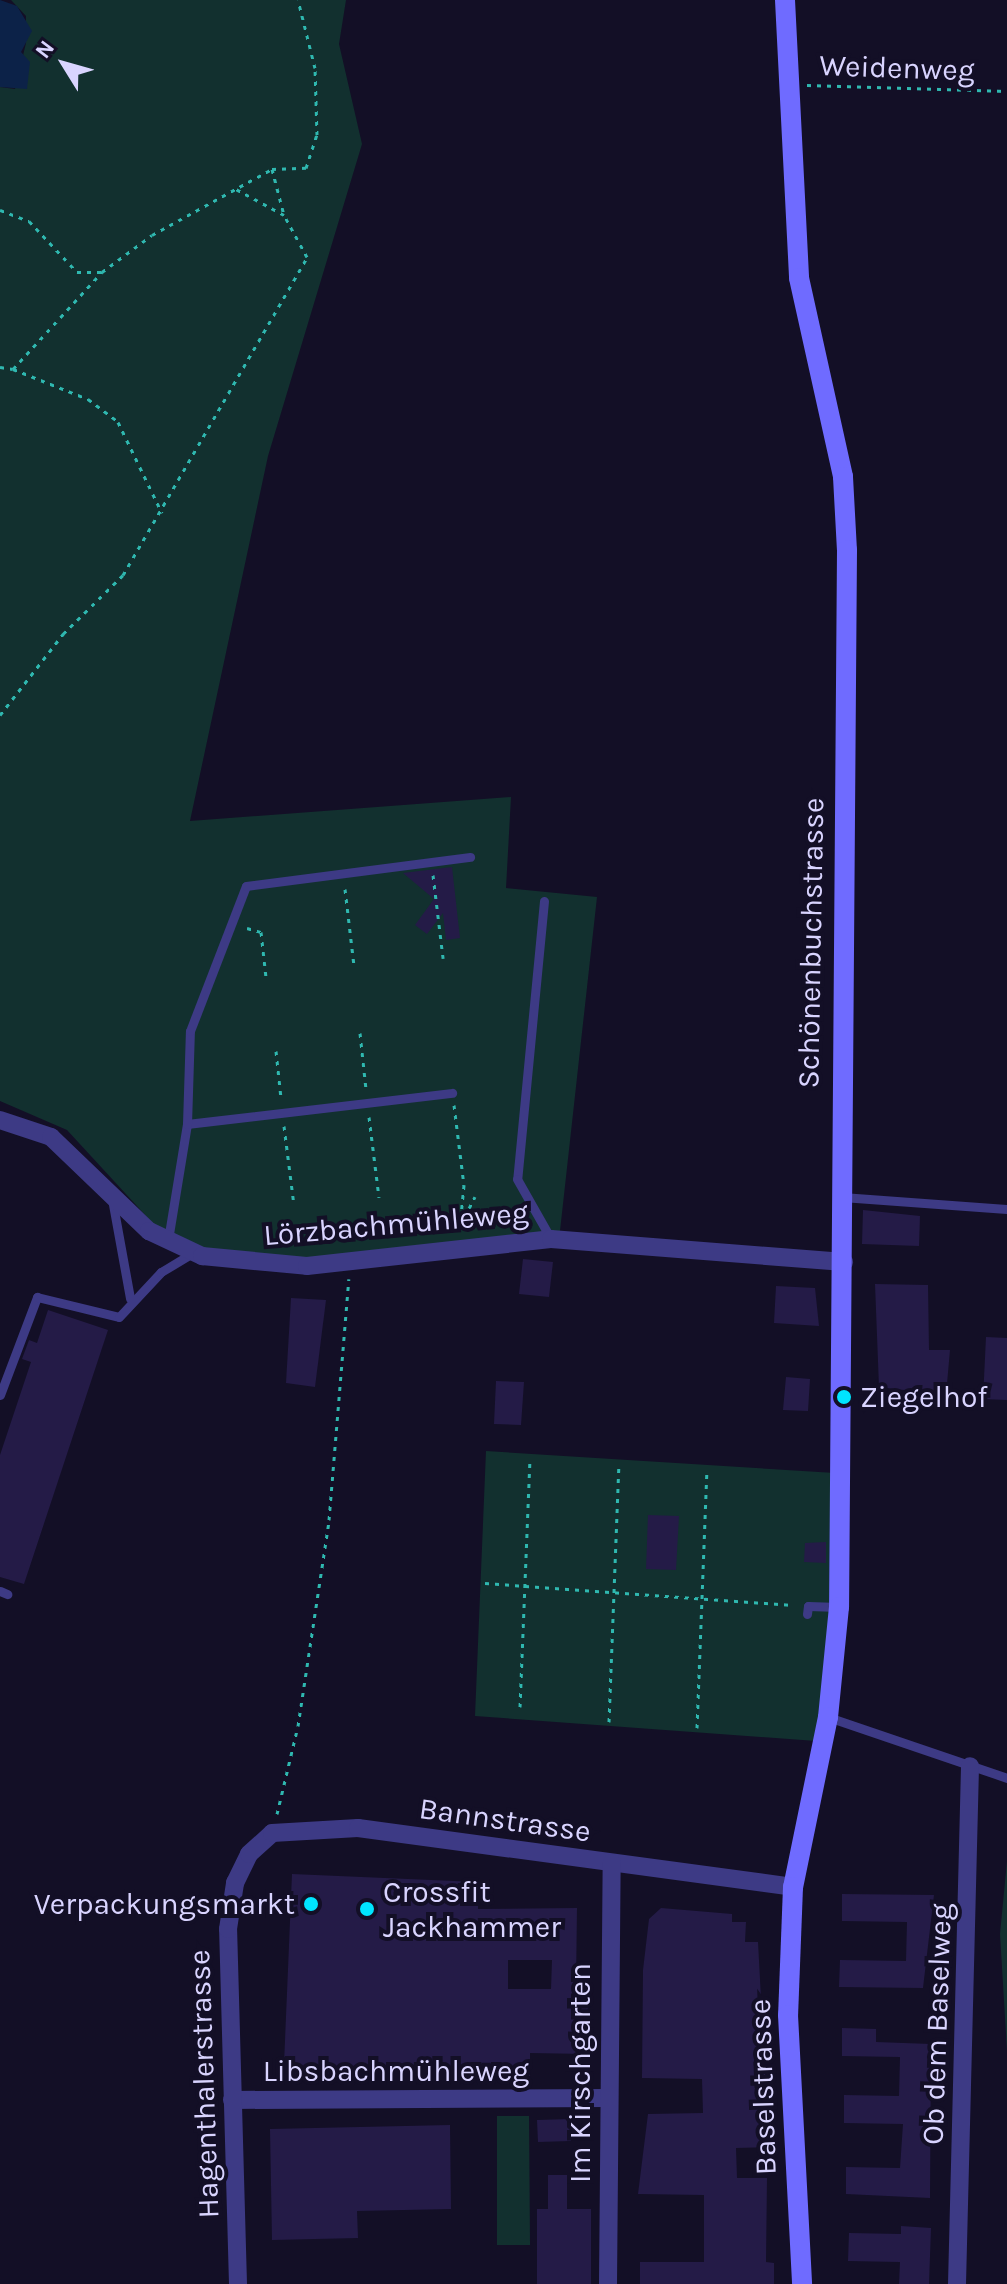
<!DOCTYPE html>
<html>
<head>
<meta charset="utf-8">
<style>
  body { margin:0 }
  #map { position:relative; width:1007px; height:2284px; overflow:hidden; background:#130f26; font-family:Karla,sans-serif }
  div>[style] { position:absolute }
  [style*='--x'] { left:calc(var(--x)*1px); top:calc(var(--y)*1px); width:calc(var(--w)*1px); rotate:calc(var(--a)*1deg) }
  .green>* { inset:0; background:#12302f }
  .water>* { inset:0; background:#0c2248 }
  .building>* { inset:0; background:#241b47 }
  .path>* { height:3px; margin-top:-1.5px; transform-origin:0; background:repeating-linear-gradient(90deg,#2fb8b0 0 4px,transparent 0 10px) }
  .lane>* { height:9px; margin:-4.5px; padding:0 4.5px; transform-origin:4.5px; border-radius:4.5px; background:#3d3a85 }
  .street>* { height:18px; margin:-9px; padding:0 9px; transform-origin:9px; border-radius:9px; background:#3d3a85 }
  .secondary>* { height:20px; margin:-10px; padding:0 10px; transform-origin:10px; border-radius:10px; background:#6f6bff }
  .dots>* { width:22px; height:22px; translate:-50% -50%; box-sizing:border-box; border:4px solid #130f26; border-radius:50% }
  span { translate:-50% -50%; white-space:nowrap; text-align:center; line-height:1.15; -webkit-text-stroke:8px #130f26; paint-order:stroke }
  .street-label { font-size:30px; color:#d9d4ff }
  .poi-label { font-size:30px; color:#d9d4ff }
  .left { translate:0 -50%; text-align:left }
  .right { translate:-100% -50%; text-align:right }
  .north { position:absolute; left:24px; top:24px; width:80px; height:80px; -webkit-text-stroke:6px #130f26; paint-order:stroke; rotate:307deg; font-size:22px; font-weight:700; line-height:32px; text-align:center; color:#d9d4ff }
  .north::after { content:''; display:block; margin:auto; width:28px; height:36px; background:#d9d4ff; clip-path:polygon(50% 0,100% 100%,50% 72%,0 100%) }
</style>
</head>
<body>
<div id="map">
  <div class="green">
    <i style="clip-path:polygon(11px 0,346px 0,339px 44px,362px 144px,268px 456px,190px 821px,511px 797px,506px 888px,597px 897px,559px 1240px,282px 1262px,171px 1243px,67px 1130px,0 1101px,0 87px,15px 89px,26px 43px,26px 16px)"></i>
    <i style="clip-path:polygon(486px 1451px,835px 1473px,825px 1724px,816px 1741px,475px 1716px)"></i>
    <i style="clip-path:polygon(1007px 1861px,1007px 2051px,1000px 1934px)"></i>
    <i style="clip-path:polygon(497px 2116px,529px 2116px,530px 2245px,497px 2245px)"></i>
  </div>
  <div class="water">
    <i style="clip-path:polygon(0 0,17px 6px,32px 31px,21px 52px,30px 62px,27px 89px,0 87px)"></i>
  </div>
  <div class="building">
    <i style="clip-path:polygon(452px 867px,460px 938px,446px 940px,443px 913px,427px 934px,415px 925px,434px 899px,403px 873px)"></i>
    <i style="clip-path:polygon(863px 1210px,920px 1216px,919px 1246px,862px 1244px)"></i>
    <i style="clip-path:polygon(523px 1259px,553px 1262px,549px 1297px,519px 1294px)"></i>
    <i style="clip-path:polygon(875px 1284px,928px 1285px,929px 1350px,950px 1350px,946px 1395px,879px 1387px)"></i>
    <i style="clip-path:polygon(776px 1286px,815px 1288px,819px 1326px,774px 1323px)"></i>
    <i style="clip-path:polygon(291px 1298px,326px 1300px,315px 1387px,286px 1383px)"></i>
    <i style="clip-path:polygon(48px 1310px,108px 1330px,24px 1584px,0 1577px,0 1455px,31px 1362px,22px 1359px,29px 1340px,37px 1343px)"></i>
    <i style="clip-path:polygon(986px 1337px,1007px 1338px,1007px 1400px,983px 1399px)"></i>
    <i style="clip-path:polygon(786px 1377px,810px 1379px,808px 1411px,783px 1410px)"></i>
    <i style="clip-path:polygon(496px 1381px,524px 1382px,521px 1425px,494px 1424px)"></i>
    <i style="clip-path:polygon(648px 1515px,679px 1516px,676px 1570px,646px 1569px)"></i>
    <i style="clip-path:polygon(826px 1542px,826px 1563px,804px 1562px,805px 1543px)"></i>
    <i style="clip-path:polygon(evenodd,292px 1874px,478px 1882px,478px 1909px,577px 1908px,576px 1985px,588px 1985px,587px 2054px,530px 2053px,530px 2076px,293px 2079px,293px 2064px,284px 2064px,292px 1874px,508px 1960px,552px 1960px,551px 1989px,508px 1989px,508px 1960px)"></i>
    <i style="clip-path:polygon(842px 1894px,934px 1895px,923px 1988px,839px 1987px,840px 1960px,906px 1961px,907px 1922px,842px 1921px)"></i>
    <i style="clip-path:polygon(661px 1908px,732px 1914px,732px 1922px,746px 1922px,745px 1942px,758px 1942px,769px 2147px,736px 2148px,737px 2178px,767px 2178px,766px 2262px,774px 2263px,774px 2284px,640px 2284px,640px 2262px,704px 2262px,704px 2195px,638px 2194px,648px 2114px,703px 2113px,702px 2079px,642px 2078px,643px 1970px,649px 1919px)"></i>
    <i style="clip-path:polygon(842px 2028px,876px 2029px,876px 2042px,931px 2044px,930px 2198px,846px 2194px,846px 2167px,900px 2168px,903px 2124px,844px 2123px,844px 2095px,899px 2096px,900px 2057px,842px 2056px)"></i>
    <i style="clip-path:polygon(571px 2119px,571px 2141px,538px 2142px,537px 2120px)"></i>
    <i style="clip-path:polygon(450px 2125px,451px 2209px,357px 2211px,358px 2238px,272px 2240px,270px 2129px)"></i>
    <i style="clip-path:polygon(548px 2175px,567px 2175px,567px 2209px,591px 2209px,591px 2284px,537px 2284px,537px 2209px,548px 2209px)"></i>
    <i style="clip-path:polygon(901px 2226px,931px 2228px,929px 2284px,899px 2284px,900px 2262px,848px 2261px,849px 2233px,901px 2234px)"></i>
  </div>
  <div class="path">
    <i style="--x:807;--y:85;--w:200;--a:1.7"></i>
    <i style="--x:272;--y:169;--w:48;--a:75.4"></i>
    <i style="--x:0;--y:210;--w:31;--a:21"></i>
    <i style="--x:29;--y:221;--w:70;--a:46.7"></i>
    <i style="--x:77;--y:272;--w:25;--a:0"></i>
    <i style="--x:0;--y:367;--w:13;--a:9"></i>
    <i style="--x:13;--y:369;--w:132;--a:-47.5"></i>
    <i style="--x:102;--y:272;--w:62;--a:-36.5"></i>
    <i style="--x:152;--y:235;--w:137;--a:-28.8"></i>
    <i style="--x:272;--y:169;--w:34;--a:-2"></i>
    <i style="--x:306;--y:168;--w:35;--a:-72"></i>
    <i style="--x:317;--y:135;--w:67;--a:-91.7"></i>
    <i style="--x:315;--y:68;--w:70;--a:-104"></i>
    <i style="--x:13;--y:369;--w:81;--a:21.8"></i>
    <i style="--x:88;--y:399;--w:38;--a:37"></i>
    <i style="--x:118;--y:422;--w:101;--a:64.2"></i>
    <i style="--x:0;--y:715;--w:103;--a:-52.1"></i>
    <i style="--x:63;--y:634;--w:84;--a:-44.5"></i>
    <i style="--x:123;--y:575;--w:367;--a:-59.9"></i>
    <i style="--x:307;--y:257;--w:48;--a:-118.7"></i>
    <i style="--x:284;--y:215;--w:55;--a:-151.6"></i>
    <i style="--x:433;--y:875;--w:84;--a:83.1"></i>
    <i style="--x:345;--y:889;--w:78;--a:83.3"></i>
    <i style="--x:247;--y:928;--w:15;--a:16"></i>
    <i style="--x:261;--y:932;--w:45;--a:83.7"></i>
    <i style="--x:360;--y:1033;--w:56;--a:83.9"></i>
    <i style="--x:276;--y:1051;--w:47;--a:83.9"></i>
    <i style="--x:454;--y:1105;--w:81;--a:82.9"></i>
    <i style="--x:464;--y:1185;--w:41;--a:95.6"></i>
    <i style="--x:460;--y:1226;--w:33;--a:-63"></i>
    <i style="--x:369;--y:1117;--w:81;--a:82.9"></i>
    <i style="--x:284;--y:1126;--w:80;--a:82.8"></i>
    <i style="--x:485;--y:1583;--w:309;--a:4.1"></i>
    <i style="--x:520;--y:1707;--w:249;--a:-87.7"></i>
    <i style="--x:609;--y:1722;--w:255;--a:-87.8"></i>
    <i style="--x:697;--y:1728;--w:257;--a:-87.8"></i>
    <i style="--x:277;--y:1814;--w:90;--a:-76.6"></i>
    <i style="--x:298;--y:1726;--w:208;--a:-81.4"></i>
    <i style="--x:329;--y:1520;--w:242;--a:-85.3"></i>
  </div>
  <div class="lane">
    <i style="--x:544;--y:901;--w:279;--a:95.5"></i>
    <i style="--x:517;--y:1179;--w:69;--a:60.5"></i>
    <i style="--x:187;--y:1124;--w:267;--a:-6.7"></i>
    <i style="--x:842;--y:1197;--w:165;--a:4.2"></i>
    <i style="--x:112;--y:1199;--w:101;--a:79.7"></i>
    <i style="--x:168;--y:1240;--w:118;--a:-80.7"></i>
    <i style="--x:187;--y:1124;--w:93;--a:-88.2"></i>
    <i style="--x:190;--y:1031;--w:155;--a:-68.9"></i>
    <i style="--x:246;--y:886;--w:226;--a:-7.4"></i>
    <i style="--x:0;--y:1395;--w:105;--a:-69.3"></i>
    <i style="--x:37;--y:1297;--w:84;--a:13.7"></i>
    <i style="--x:119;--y:1317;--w:62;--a:-47"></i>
    <i style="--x:161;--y:1272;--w:37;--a:-31"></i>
    <i style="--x:0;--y:1591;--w:8;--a:23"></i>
    <i style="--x:807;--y:1614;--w:8;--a:-83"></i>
    <i style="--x:808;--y:1606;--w:31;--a:2"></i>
    <i style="--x:828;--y:1717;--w:189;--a:18.8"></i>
  </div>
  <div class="street">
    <i style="--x:0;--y:1120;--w:54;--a:18.4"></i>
    <i style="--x:51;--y:1137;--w:136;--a:43.8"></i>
    <i style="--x:149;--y:1231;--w:59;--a:25.3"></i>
    <i style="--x:202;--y:1256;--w:105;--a:5.4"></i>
    <i style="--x:307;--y:1266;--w:245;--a:-6.3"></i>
    <i style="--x:551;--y:1239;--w:294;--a:4.5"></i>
    <i style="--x:232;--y:2100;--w:377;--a:-0.3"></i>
    <i style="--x:238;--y:2284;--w:355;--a:-91.6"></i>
    <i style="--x:228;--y:1929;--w:47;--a:-81.3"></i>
    <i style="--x:235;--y:1883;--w:32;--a:-64"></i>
    <i style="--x:249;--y:1854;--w:31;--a:-42"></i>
    <i style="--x:272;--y:1833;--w:86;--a:-3.3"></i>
    <i style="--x:358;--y:1828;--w:439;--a:7.7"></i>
    <i style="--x:608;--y:2284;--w:421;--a:-89.5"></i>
    <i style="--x:957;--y:2284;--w:518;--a:-88.56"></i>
  </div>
  <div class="secondary">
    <i style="--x:785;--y:0;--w:278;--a:87.1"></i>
    <i style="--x:799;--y:278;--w:204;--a:77.5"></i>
    <i style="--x:843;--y:477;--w:73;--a:86.9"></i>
    <i style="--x:847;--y:550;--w:1057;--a:90.43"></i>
    <i style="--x:839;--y:1607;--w:111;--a:95.7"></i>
    <i style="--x:828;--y:1717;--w:174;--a:101.6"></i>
    <i style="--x:793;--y:1887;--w:128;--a:92.2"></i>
    <i style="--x:788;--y:2015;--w:269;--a:87"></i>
  </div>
  <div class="dots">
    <i style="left:844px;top:1397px;background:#00e5ff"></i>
    <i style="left:311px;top:1904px;background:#00e5ff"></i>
    <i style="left:367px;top:1909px;background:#00e5ff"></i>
  </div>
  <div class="street-label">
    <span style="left:897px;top:68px;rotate:2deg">Weidenweg</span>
    <span style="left:811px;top:943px;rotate:-89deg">Schönenbuchstrasse</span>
    <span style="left:396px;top:1224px;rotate:-5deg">Lörzbachmühleweg</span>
    <span style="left:505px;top:1820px;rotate:8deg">Bannstrasse</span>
    <span style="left:937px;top:2024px;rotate:-88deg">Ob dem Baselweg</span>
    <span style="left:396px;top:2071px">Libsbachmühleweg</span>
    <span style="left:580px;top:2073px;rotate:-90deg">Im Kirschgarten</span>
    <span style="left:204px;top:2084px;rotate:-92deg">Hagenthalerstrasse</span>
    <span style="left:763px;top:2087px;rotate:-92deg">Baselstrasse</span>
  </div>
  <div class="poi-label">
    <span class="left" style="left:860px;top:1397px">Ziegelhof</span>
    <span class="left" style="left:383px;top:1909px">Crossfit<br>Jackhammer</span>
    <span class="right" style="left:295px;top:1904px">Verpackungsmarkt</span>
  </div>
  <div class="north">N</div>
</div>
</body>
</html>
